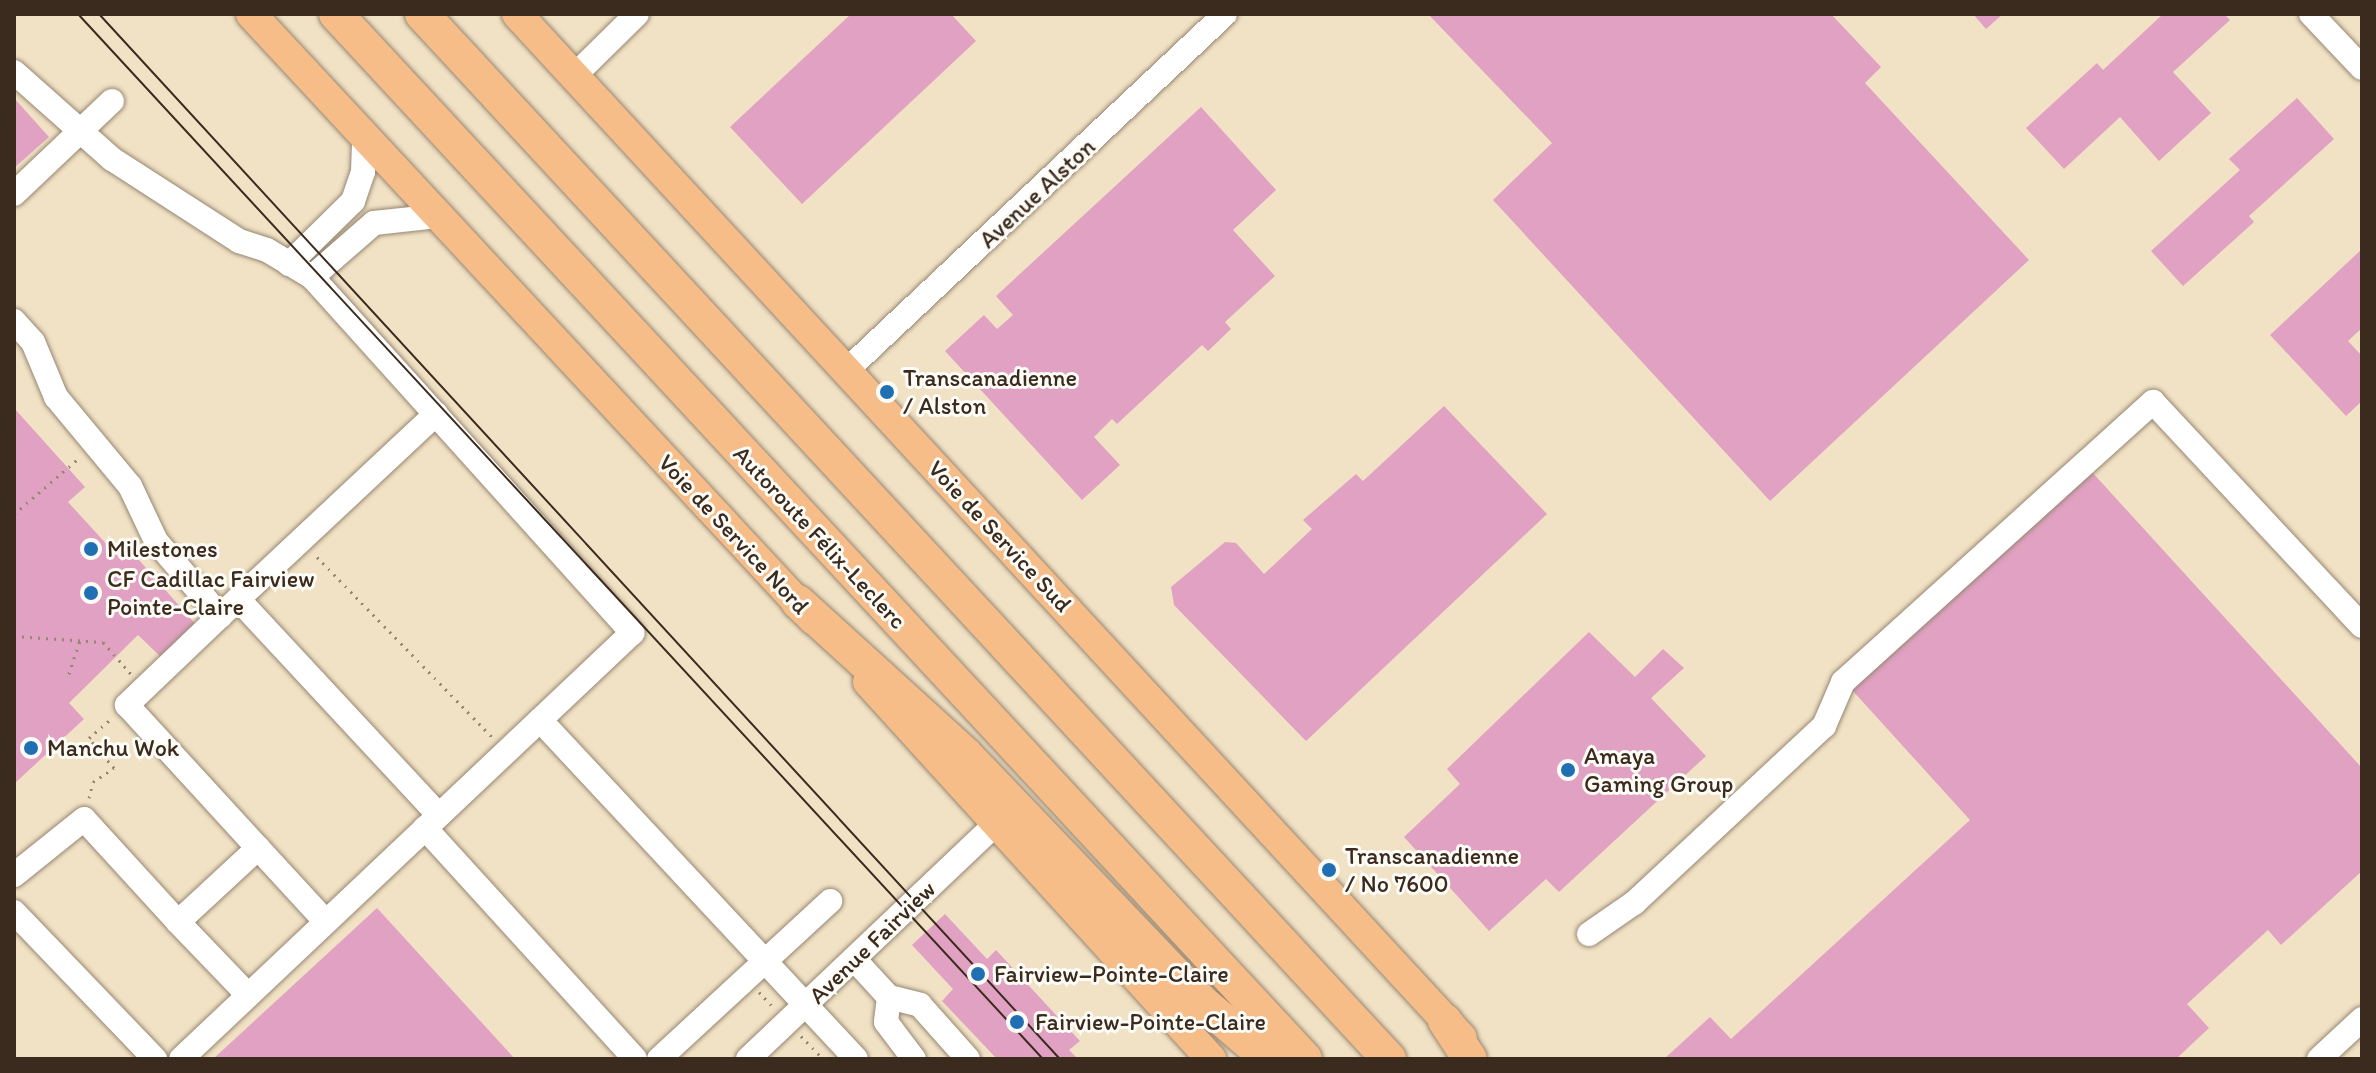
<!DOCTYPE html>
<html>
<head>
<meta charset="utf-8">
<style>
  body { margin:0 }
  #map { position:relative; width:2376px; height:1073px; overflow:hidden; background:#f1e2c5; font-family:Itim,sans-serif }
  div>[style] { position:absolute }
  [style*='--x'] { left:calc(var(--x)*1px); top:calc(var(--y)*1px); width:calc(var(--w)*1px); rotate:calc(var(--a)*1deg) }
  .building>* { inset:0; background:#e1a1c2 }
  .path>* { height:3px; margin-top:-1.5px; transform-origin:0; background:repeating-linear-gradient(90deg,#968672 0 2px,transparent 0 8px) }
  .roads { filter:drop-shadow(0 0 2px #968672) drop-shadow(0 0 2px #968672) }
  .minor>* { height:24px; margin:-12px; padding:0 12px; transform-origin:12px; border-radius:12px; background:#fff }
  .major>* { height:30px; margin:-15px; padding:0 15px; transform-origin:15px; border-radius:15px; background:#f7bd88 }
  .highway>* { height:34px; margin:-17px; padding:0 17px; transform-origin:17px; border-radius:17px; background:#f7bd88 }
  .tram>* { height:2px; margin:-1px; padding:0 1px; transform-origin:1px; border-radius:1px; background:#3b2a1e }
  .dots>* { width:22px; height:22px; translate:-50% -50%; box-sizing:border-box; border:4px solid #fdfcf7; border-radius:50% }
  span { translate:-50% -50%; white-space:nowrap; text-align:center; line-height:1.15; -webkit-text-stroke:6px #fdfcf7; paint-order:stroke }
  .street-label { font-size:24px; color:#3b2a1e }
  .poi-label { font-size:24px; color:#3b2a1e }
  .left { translate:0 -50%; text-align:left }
  .frame { position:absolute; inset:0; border:16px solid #3b2a1e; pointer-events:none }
</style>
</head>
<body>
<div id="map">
  <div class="building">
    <i style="clip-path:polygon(851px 14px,951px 14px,976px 41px,802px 204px,730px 127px)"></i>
    <i style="clip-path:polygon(1428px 14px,1831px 14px,1881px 67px,1865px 83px,2029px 260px,1770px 501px,1493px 200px,1552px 143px)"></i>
    <i style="clip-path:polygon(1973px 14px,2003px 14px,1986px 29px)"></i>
    <i style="clip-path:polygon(2163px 14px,2224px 14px,2230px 20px,2173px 72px,2211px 113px,2159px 161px,2120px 117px,2064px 169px,2026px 128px,2097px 63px,2103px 70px)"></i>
    <i style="clip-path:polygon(14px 98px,49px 137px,14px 168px)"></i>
    <i style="clip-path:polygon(2297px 98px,2334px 139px,2249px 216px,2254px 222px,2183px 286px,2151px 251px,2240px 170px,2229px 159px)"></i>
    <i style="clip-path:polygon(1201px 107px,1276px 190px,1233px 230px,1275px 276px,1225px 322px,1231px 329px,1208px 351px,1202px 345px,1117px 424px,1112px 419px,1094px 437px,1120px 465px,1082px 500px,945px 351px,984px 315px,997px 329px,1013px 315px,996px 296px)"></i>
    <i style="clip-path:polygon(2362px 249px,2362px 328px,2348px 341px,2362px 356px,2362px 401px,2346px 416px,2270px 335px)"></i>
    <i style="clip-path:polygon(1444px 406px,1547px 514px,1306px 741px,1174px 605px,1171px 587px,1225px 542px,1236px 543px,1264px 574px,1312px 529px,1303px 520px,1356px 474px,1363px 481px)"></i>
    <i style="clip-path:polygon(14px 408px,85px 487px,68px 502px,122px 561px,132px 552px,197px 626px,164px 660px,138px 635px,69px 703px,84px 719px,14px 784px)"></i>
    <i style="clip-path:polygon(2091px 471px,2362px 768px,2362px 871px,2281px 945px,2268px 930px,2187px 1004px,2209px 1028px,2176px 1059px,1664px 1059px,1710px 1017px,1731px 1039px,1970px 820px,1852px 690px)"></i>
    <i style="clip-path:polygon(1589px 632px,1635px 677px,1663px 649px,1684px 668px,1651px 698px,1706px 756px,1559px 892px,1546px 879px,1489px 931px,1404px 837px,1460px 784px,1447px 769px)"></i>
    <i style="clip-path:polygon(377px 908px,515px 1059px,213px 1059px)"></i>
    <i style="clip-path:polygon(945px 914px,987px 959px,996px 950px,1080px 1041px,1069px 1050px,1078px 1059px,997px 1059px,942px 1001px,953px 989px,912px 945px)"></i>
  </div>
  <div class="path">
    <i style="--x:14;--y:514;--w:84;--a:-40.7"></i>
    <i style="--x:317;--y:557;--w:252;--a:45.8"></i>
    <i style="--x:14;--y:636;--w:89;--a:3.9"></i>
    <i style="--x:103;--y:642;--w:43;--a:48.8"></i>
    <i style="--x:69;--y:674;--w:35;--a:-72"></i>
    <i style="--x:89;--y:798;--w:16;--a:-76"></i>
    <i style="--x:93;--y:782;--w:25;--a:-34"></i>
    <i style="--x:114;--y:768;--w:39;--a:-130"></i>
    <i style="--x:89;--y:738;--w:30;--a:-41"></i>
    <i style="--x:759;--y:992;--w:21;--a:47"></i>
    <i style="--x:801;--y:1036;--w:32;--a:46"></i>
  </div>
  <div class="roads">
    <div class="minor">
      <i style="--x:2311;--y:14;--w:74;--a:46.6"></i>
      <i style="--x:14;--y:72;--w:131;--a:41.6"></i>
      <i style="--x:112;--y:159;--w:151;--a:32.8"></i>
      <i style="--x:239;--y:241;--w:29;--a:18"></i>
      <i style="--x:267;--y:250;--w:52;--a:31"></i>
      <i style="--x:312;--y:277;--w:479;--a:48"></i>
      <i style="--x:632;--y:633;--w:620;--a:136.63"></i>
      <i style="--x:574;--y:76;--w:88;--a:-44.5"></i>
      <i style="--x:14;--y:194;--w:135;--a:-43.5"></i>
      <i style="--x:289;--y:264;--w:90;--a:-44.5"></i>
      <i style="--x:353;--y:201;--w:31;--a:-71"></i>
      <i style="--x:363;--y:172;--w:37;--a:-88"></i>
      <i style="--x:312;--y:277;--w:82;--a:-41.1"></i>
      <i style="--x:374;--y:223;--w:64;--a:-6.2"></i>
      <i style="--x:14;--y:321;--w:28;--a:48"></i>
      <i style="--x:33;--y:342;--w:60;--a:67.3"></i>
      <i style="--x:56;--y:397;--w:116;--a:50.3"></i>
      <i style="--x:130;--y:486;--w:61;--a:64.7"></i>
      <i style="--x:156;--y:541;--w:99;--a:49.5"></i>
      <i style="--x:220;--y:616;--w:129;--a:136.3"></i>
      <i style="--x:127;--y:705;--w:194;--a:47.5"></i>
      <i style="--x:258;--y:848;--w:109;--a:137.2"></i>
      <i style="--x:178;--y:922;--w:139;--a:-132.4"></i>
      <i style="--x:84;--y:819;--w:90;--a:141.3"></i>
      <i style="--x:847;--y:370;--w:519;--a:-43.28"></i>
      <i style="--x:238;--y:599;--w:295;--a:47.1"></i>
      <i style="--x:220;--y:616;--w:296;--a:-43.1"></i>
      <i style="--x:540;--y:720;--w:463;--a:47"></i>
      <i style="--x:425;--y:828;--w:312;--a:47.7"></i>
      <i style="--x:258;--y:848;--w:100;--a:47.4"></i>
      <i style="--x:14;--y:912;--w:204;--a:46.2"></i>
      <i style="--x:178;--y:922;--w:101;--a:46.2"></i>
      <i style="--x:1589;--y:934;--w:55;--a:-34.6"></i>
      <i style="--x:1634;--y:903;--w:260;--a:-43"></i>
      <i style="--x:1824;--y:726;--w:48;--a:-66.6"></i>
      <i style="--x:1843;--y:682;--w:418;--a:-42.1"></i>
      <i style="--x:2153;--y:402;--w:306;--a:47"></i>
      <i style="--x:854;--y:959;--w:52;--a:47.4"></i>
      <i style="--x:889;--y:997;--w:32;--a:14"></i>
      <i style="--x:920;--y:1005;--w:72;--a:48.4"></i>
      <i style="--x:889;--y:997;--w:25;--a:97"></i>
      <i style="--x:886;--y:1022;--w:46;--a:52.9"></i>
      <i style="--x:659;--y:1059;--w:233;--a:-42.7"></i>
      <i style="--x:748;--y:1059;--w:340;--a:-43.5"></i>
      <i style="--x:2319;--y:1059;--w:59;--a:-42.9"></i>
    </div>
    <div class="major">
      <i style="--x:251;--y:14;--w:826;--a:47.11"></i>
      <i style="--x:517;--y:14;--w:1393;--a:47.3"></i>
      <i style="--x:868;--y:682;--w:510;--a:47.7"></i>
    </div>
    <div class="highway">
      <i style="--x:336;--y:14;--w:1425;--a:47.16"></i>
      <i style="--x:422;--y:14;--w:1424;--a:47.22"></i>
      <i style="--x:798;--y:602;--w:226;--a:42.3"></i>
      <i style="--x:965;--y:754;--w:343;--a:46.3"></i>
      <i style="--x:1202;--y:1002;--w:87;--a:40.8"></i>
      <i style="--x:1445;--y:1021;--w:45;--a:56.7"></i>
    </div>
  </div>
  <div class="tram">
    <i style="--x:78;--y:14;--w:1422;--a:47.28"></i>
    <i style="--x:99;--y:14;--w:1420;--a:47.4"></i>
  </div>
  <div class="dots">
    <i style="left:887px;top:392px;background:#1f6fb2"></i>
    <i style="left:91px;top:549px;background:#1f6fb2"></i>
    <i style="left:91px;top:593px;background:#1f6fb2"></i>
    <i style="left:31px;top:748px;background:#1f6fb2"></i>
    <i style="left:1568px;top:770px;background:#1f6fb2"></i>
    <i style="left:1329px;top:870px;background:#1f6fb2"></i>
    <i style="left:978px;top:974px;background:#1f6fb2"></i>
    <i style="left:1017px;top:1022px;background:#1f6fb2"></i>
  </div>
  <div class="street-label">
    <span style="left:1037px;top:193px;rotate:-43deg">Avenue Alston</span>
    <span style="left:734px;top:534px;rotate:47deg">Voie de Service Nord</span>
    <span style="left:1000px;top:536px;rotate:47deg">Voie de Service Sud</span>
    <span style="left:820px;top:537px;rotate:47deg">Autoroute Félix-Leclerc</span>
    <span style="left:872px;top:942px;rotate:-44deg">Avenue Fairview</span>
  </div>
  <div class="poi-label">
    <span class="left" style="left:903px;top:392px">Transcanadienne<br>/ Alston</span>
    <span class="left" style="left:107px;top:549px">Milestones</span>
    <span class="left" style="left:107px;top:593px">CF Cadillac Fairview<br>Pointe-Claire</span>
    <span class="left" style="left:47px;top:748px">Manchu Wok</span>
    <span class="left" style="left:1584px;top:770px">Amaya<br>Gaming Group</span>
    <span class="left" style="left:1345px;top:870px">Transcanadienne<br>/ No 7600</span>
    <span class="left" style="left:994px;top:974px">Fairview–Pointe-Claire</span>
    <span class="left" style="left:1035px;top:1022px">Fairview-Pointe-Claire</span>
  </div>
  <div class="frame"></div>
</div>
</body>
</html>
